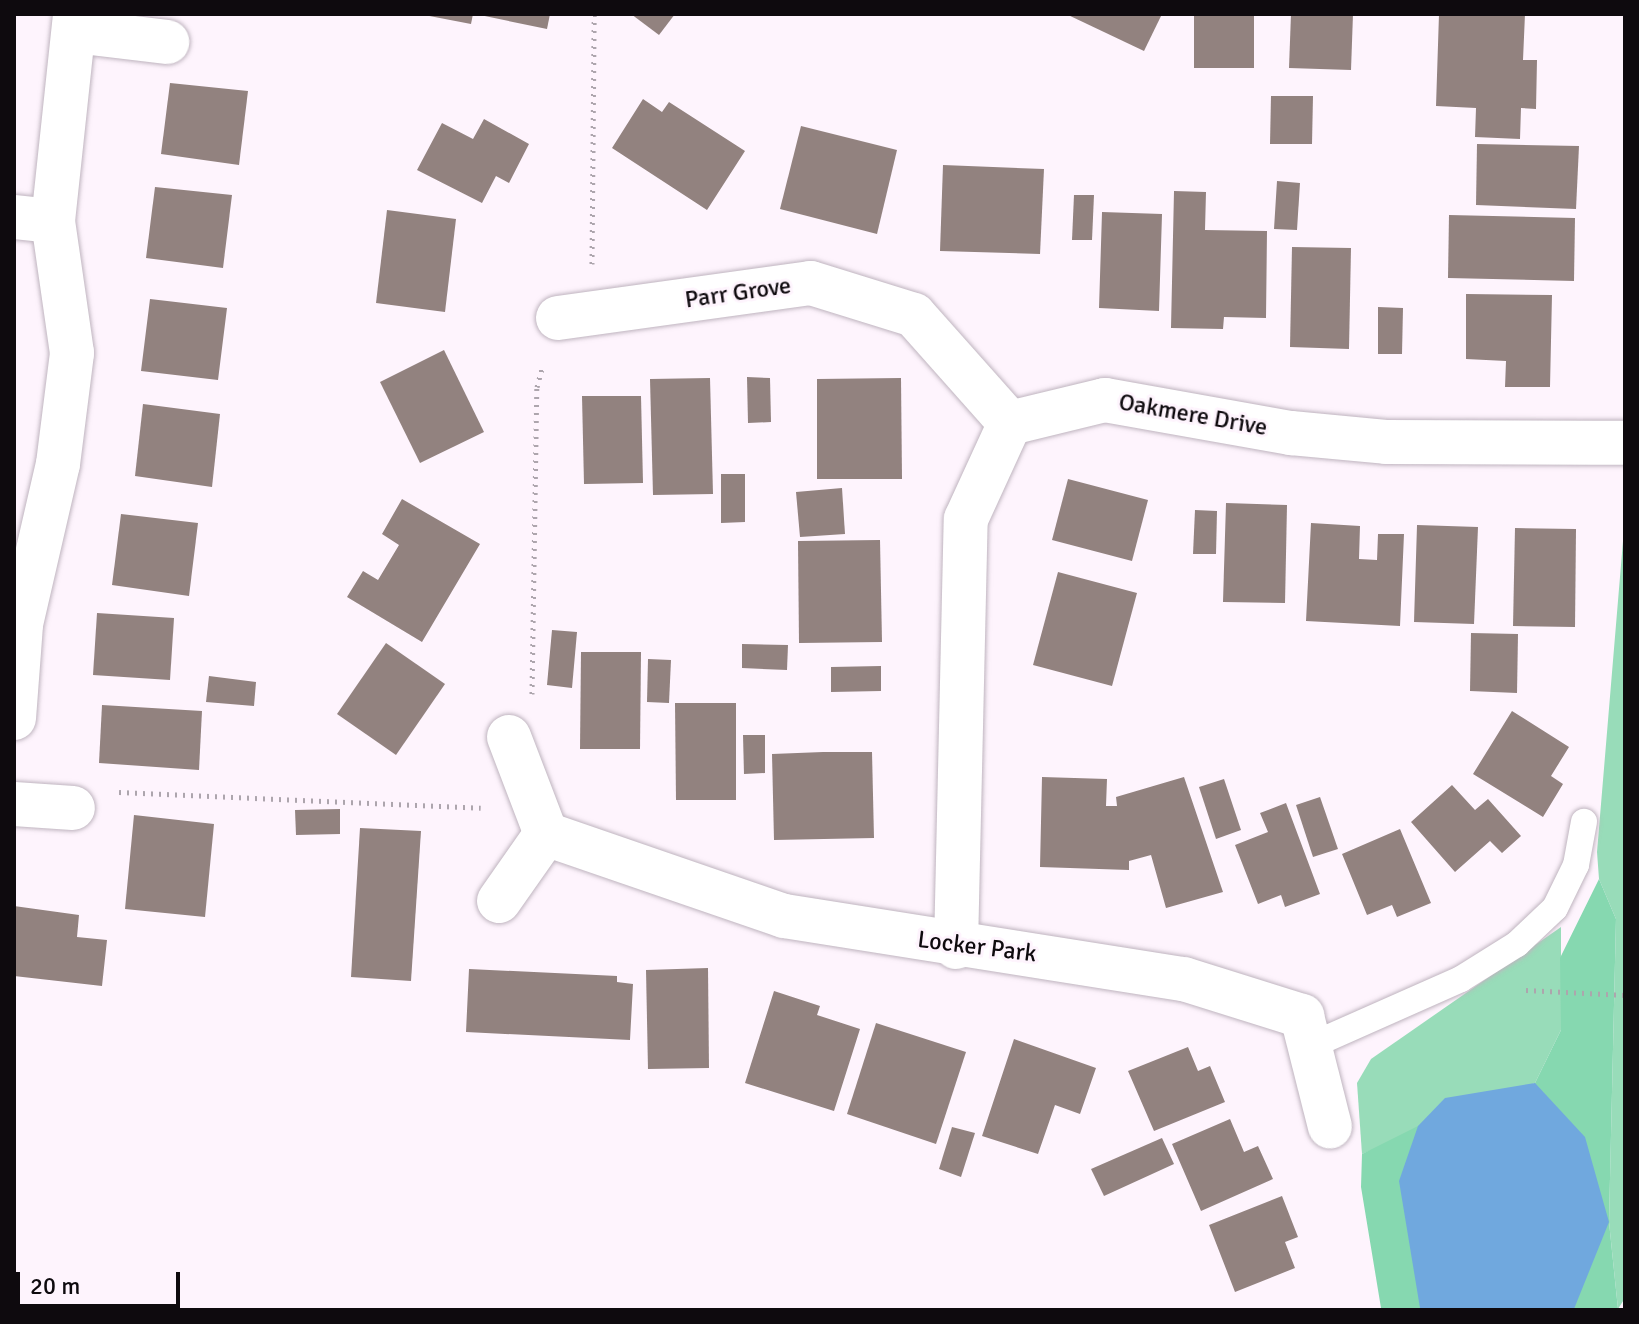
<!DOCTYPE html>
<html>
<head>
<meta charset="utf-8">
<style>
  body { margin:0 }
  #map { position:relative; width:1639px; height:1324px; overflow:hidden; background:#fef4fd; font-family:Signika,sans-serif }
  div>[style] { position:absolute }
  [style*='--x'] { left:calc(var(--x)*1px); top:calc(var(--y)*1px); width:calc(var(--w)*1px); rotate:calc(var(--a)*1deg) }
  .green>* { inset:0; background:#98dcb9 }
  .forest>* { inset:0; background:#86d8b0 }
  .water>* { inset:0; background:#70a8de }
  .building>* { inset:0; background:#92827f }
  .path>* { height:5px; margin-top:-2.5px; transform-origin:0; background:repeating-linear-gradient(90deg,#ada5ad 0 2px,transparent 0 8px) }
  .roads { filter:drop-shadow(0 0 2px #bfb4bf) drop-shadow(0 0 2px #bfb4bf) }
  .lane>* { height:26px; margin:-13px; padding:0 13px; transform-origin:13px; border-radius:13px; background:#fff }
  .street>* { height:44px; margin:-22px; padding:0 22px; transform-origin:22px; border-radius:22px; background:#fff }
  span { translate:-50% -50%; white-space:nowrap; text-align:center; line-height:1.15; -webkit-text-stroke:6px #fef4fd; paint-order:stroke }
  .street-label { font-size:24px; color:#0e0a0e }
  .frame { position:absolute; inset:0; border:16px solid #0e0a0e; pointer-events:none }
  .scale { position:absolute; left:16px; top:1272px; width:164px; height:36px; box-sizing:border-box; border:4px solid #0e0a0e; border-top:0; padding-left:10px; font-size:24px; line-height:28px; white-space:nowrap; color:#0e0a0e; -webkit-text-stroke:6px #fef4fd; paint-order:stroke }
</style>
</head>
<body>
<div id="map">
  <div class="green">
    <i style="clip-path:polygon(1625px 517px,1625px 1298px,1618px 1309px,1609px 1222px,1616px 919px,1599px 879px,1597px 852px)"></i>
    <i style="clip-path:polygon(1561px 927px,1561px 1030px,1535px 1083px,1362px 1154px,1357px 1083px,1371px 1059px)"></i>
  </div>
  <div class="forest">
    <i style="clip-path:polygon(1599px 879px,1616px 919px,1609px 1222px,1618px 1309px,1381px 1308px,1361px 1187px,1362px 1154px,1418px 1126px,1454px 1146px,1535px 1083px,1561px 1030px,1560px 958px)"></i>
  </div>
  <div class="water">
    <i style="clip-path:polygon(1535px 1083px,1585px 1137px,1609px 1222px,1574px 1309px,1420px 1308px,1399px 1181px,1418px 1126px,1445px 1098px)"></i>
  </div>
  <div class="building">
    <i style="clip-path:polygon(419px 14px,473px 14px,471px 24px)"></i>
    <i style="clip-path:polygon(475px 14px,550px 14px,547px 29px)"></i>
    <i style="clip-path:polygon(631px 14px,675px 14px,659px 35px)"></i>
    <i style="clip-path:polygon(1066px 14px,1162px 14px,1144px 51px)"></i>
    <i style="clip-path:polygon(1194px 14px,1254px 14px,1254px 68px,1194px 68px)"></i>
    <i style="clip-path:polygon(1291px 14px,1353px 14px,1351px 70px,1289px 68px)"></i>
    <i style="clip-path:polygon(1439px 14px,1525px 14px,1523px 60px,1537px 60px,1536px 109px,1521px 108px,1520px 139px,1475px 137px,1476px 108px,1436px 106px)"></i>
    <i style="clip-path:polygon(170px 83px,248px 91px,239px 165px,161px 154px)"></i>
    <i style="clip-path:polygon(1271px 96px,1313px 96px,1312px 144px,1270px 144px)"></i>
    <i style="clip-path:polygon(643px 99px,662px 112px,669px 102px,745px 151px,707px 210px,612px 148px)"></i>
    <i style="clip-path:polygon(484px 119px,529px 144px,509px 183px,496px 176px,482px 203px,417px 170px,442px 123px,473px 139px)"></i>
    <i style="clip-path:polygon(801px 126px,897px 150px,877px 234px,780px 209px)"></i>
    <i style="clip-path:polygon(1477px 144px,1579px 146px,1576px 209px,1476px 205px)"></i>
    <i style="clip-path:polygon(943px 165px,1044px 169px,1040px 254px,940px 251px)"></i>
    <i style="clip-path:polygon(1277px 181px,1300px 183px,1297px 230px,1274px 229px)"></i>
    <i style="clip-path:polygon(155px 187px,232px 195px,223px 268px,146px 258px)"></i>
    <i style="clip-path:polygon(1174px 191px,1206px 192px,1205px 230px,1267px 231px,1266px 318px,1224px 317px,1223px 329px,1171px 328px)"></i>
    <i style="clip-path:polygon(1074px 195px,1094px 195px,1092px 240px,1072px 240px)"></i>
    <i style="clip-path:polygon(387px 210px,456px 219px,445px 312px,376px 303px)"></i>
    <i style="clip-path:polygon(1102px 212px,1162px 214px,1159px 311px,1099px 308px)"></i>
    <i style="clip-path:polygon(1449px 215px,1575px 218px,1574px 281px,1448px 278px)"></i>
    <i style="clip-path:polygon(1292px 247px,1351px 248px,1349px 349px,1290px 347px)"></i>
    <i style="clip-path:polygon(1466px 294px,1552px 295px,1550px 387px,1505px 387px,1506px 361px,1466px 359px)"></i>
    <i style="clip-path:polygon(150px 299px,227px 308px,218px 380px,141px 371px)"></i>
    <i style="clip-path:polygon(1378px 307px,1403px 308px,1402px 354px,1378px 354px)"></i>
    <i style="clip-path:polygon(444px 350px,484px 432px,420px 463px,380px 382px)"></i>
    <i style="clip-path:polygon(747px 377px,770px 378px,771px 422px,748px 423px)"></i>
    <i style="clip-path:polygon(710px 378px,713px 494px,653px 495px,650px 379px)"></i>
    <i style="clip-path:polygon(901px 378px,902px 479px,817px 479px,817px 379px)"></i>
    <i style="clip-path:polygon(582px 396px,641px 396px,643px 483px,584px 484px)"></i>
    <i style="clip-path:polygon(143px 404px,220px 414px,212px 487px,135px 476px)"></i>
    <i style="clip-path:polygon(721px 474px,745px 474px,745px 522px,721px 523px)"></i>
    <i style="clip-path:polygon(1068px 479px,1148px 500px,1132px 561px,1052px 540px)"></i>
    <i style="clip-path:polygon(842px 488px,845px 534px,800px 537px,796px 492px)"></i>
    <i style="clip-path:polygon(402px 499px,480px 544px,422px 642px,347px 597px,363px 571px,378px 580px,399px 545px,382px 534px)"></i>
    <i style="clip-path:polygon(1226px 503px,1287px 505px,1285px 603px,1223px 602px)"></i>
    <i style="clip-path:polygon(1195px 510px,1217px 511px,1216px 554px,1193px 554px)"></i>
    <i style="clip-path:polygon(121px 514px,198px 523px,189px 596px,112px 585px)"></i>
    <i style="clip-path:polygon(1311px 523px,1360px 526px,1359px 559px,1377px 560px,1378px 534px,1404px 534px,1400px 626px,1306px 621px)"></i>
    <i style="clip-path:polygon(1417px 525px,1478px 527px,1474px 624px,1414px 622px)"></i>
    <i style="clip-path:polygon(1515px 528px,1576px 529px,1575px 627px,1513px 626px)"></i>
    <i style="clip-path:polygon(880px 540px,882px 642px,799px 643px,798px 541px)"></i>
    <i style="clip-path:polygon(1058px 572px,1137px 593px,1112px 686px,1033px 665px)"></i>
    <i style="clip-path:polygon(97px 613px,174px 618px,170px 680px,93px 675px)"></i>
    <i style="clip-path:polygon(552px 630px,577px 632px,572px 688px,547px 685px)"></i>
    <i style="clip-path:polygon(1471px 633px,1518px 634px,1517px 693px,1470px 691px)"></i>
    <i style="clip-path:polygon(386px 643px,445px 684px,396px 755px,337px 714px)"></i>
    <i style="clip-path:polygon(742px 644px,788px 645px,787px 670px,742px 668px)"></i>
    <i style="clip-path:polygon(581px 652px,641px 652px,640px 749px,580px 749px)"></i>
    <i style="clip-path:polygon(648px 659px,671px 660px,669px 703px,647px 702px)"></i>
    <i style="clip-path:polygon(881px 666px,881px 691px,831px 692px,831px 667px)"></i>
    <i style="clip-path:polygon(209px 676px,256px 682px,254px 706px,206px 702px)"></i>
    <i style="clip-path:polygon(675px 703px,736px 703px,736px 800px,676px 800px)"></i>
    <i style="clip-path:polygon(102px 705px,202px 711px,199px 770px,99px 763px)"></i>
    <i style="clip-path:polygon(1512px 711px,1569px 747px,1551px 776px,1563px 784px,1543px 817px,1473px 774px)"></i>
    <i style="clip-path:polygon(743px 735px,765px 735px,765px 773px,744px 774px)"></i>
    <i style="clip-path:polygon(823px 752px,872px 752px,874px 838px,774px 840px,772px 754px)"></i>
    <i style="clip-path:polygon(1042px 777px,1107px 779px,1106px 806px,1117px 806px,1116px 797px,1184px 777px,1223px 892px,1166px 908px,1151px 855px,1129px 861px,1129px 870px,1040px 867px)"></i>
    <i style="clip-path:polygon(1224px 779px,1241px 830px,1216px 839px,1199px 787px)"></i>
    <i style="clip-path:polygon(1452px 785px,1475px 810px,1488px 799px,1521px 836px,1502px 853px,1490px 841px,1455px 872px,1411px 822px)"></i>
    <i style="clip-path:polygon(1320px 797px,1338px 849px,1313px 857px,1296px 805px)"></i>
    <i style="clip-path:polygon(1286px 803px,1320px 894px,1285px 907px,1281px 895px,1258px 904px,1235px 845px,1268px 832px,1260px 813px)"></i>
    <i style="clip-path:polygon(340px 809px,340px 834px,296px 835px,295px 810px)"></i>
    <i style="clip-path:polygon(134px 815px,214px 824px,205px 917px,125px 909px)"></i>
    <i style="clip-path:polygon(360px 828px,421px 831px,411px 981px,351px 977px)"></i>
    <i style="clip-path:polygon(1400px 829px,1431px 903px,1397px 917px,1392px 905px,1367px 915px,1342px 854px)"></i>
    <i style="clip-path:polygon(14px 906px,79px 915px,77px 937px,107px 940px,102px 986px,14px 976px)"></i>
    <i style="clip-path:polygon(708px 968px,709px 1068px,648px 1069px,646px 970px)"></i>
    <i style="clip-path:polygon(469px 969px,617px 976px,617px 982px,633px 984px,630px 1040px,466px 1032px)"></i>
    <i style="clip-path:polygon(774px 991px,820px 1006px,817px 1015px,860px 1029px,834px 1111px,745px 1083px)"></i>
    <i style="clip-path:polygon(876px 1023px,966px 1052px,936px 1144px,847px 1114px)"></i>
    <i style="clip-path:polygon(1014px 1039px,1096px 1068px,1080px 1114px,1055px 1105px,1038px 1154px,982px 1136px)"></i>
    <i style="clip-path:polygon(1188px 1047px,1198px 1071px,1210px 1066px,1225px 1102px,1154px 1131px,1128px 1071px)"></i>
    <i style="clip-path:polygon(1230px 1119px,1244px 1152px,1258px 1146px,1273px 1179px,1201px 1211px,1172px 1144px)"></i>
    <i style="clip-path:polygon(952px 1127px,975px 1133px,961px 1177px,939px 1169px)"></i>
    <i style="clip-path:polygon(1162px 1138px,1174px 1164px,1104px 1196px,1091px 1169px)"></i>
    <i style="clip-path:polygon(1282px 1196px,1298px 1237px,1285px 1242px,1295px 1268px,1235px 1292px,1209px 1225px)"></i>
  </div>
  <div class="path">
    <i style="--x:592;--y:264;--w:250;--a:-89.5"></i>
    <i style="--x:532;--y:694;--w:307;--a:-89.1"></i>
    <i style="--x:537;--y:387;--w:23;--a:-75"></i>
    <i style="--x:119;--y:792;--w:362;--a:2.5"></i>
    <i style="--x:1526;--y:990;--w:99;--a:2.9"></i>
  </div>
  <div class="roads">
    <div class="lane">
      <i style="--x:1310;--y:1046;--w:165;--a:-23.9"></i>
      <i style="--x:1461;--y:979;--w:66;--a:-32"></i>
      <i style="--x:1517;--y:944;--w:52;--a:-43.5"></i>
      <i style="--x:1555;--y:908;--w:48;--a:-64"></i>
      <i style="--x:1576;--y:865;--w:44;--a:-79.5"></i>
    </div>
    <div class="street">
      <i style="--x:75;--y:31;--w:93;--a:6.8"></i>
      <i style="--x:14;--y:217;--w:39;--a:6"></i>
      <i style="--x:558;--y:318;--w:255;--a:-7.9"></i>
      <i style="--x:811;--y:283;--w:108;--a:17.3"></i>
      <i style="--x:914;--y:315;--w:144;--a:48.4"></i>
      <i style="--x:14;--y:718;--w:94;--a:-85.7"></i>
      <i style="--x:21;--y:624;--w:164;--a:-77"></i>
      <i style="--x:58;--y:464;--w:112;--a:-82.8"></i>
      <i style="--x:72;--y:353;--w:133;--a:-98.2"></i>
      <i style="--x:53;--y:221;--w:208;--a:-83.9"></i>
      <i style="--x:509;--y:737;--w:104;--a:69.1"></i>
      <i style="--x:14;--y:804;--w:59;--a:3.9"></i>
      <i style="--x:499;--y:901;--w:82;--a:-55"></i>
      <i style="--x:546;--y:834;--w:252;--a:19"></i>
      <i style="--x:784;--y:916;--w:405;--a:9"></i>
      <i style="--x:1184;--y:979;--w:124;--a:17.4"></i>
      <i style="--x:1302;--y:1016;--w:114;--a:75.8"></i>
      <i style="--x:956;--y:947;--w:428;--a:-88.7"></i>
      <i style="--x:966;--y:519;--w:106;--a:-65.4"></i>
      <i style="--x:1010;--y:423;--w:98;--a:-13.6"></i>
      <i style="--x:1105;--y:400;--w:189;--a:10.1"></i>
      <i style="--x:1291;--y:433;--w:95;--a:5.4"></i>
      <i style="--x:1386;--y:442;--w:239;--a:0.2"></i>
    </div>
  </div>
  <div class="street-label">
    <span style="left:738px;top:293px;rotate:-8deg">Parr Grove</span>
    <span style="left:1193px;top:415px;rotate:10deg">Oakmere Drive</span>
    <span style="left:977px;top:947px;rotate:7deg">Locker Park</span>
  </div>
  <div class="frame"></div>
  <div class="scale">20 m</div>
</div>
</body>
</html>
